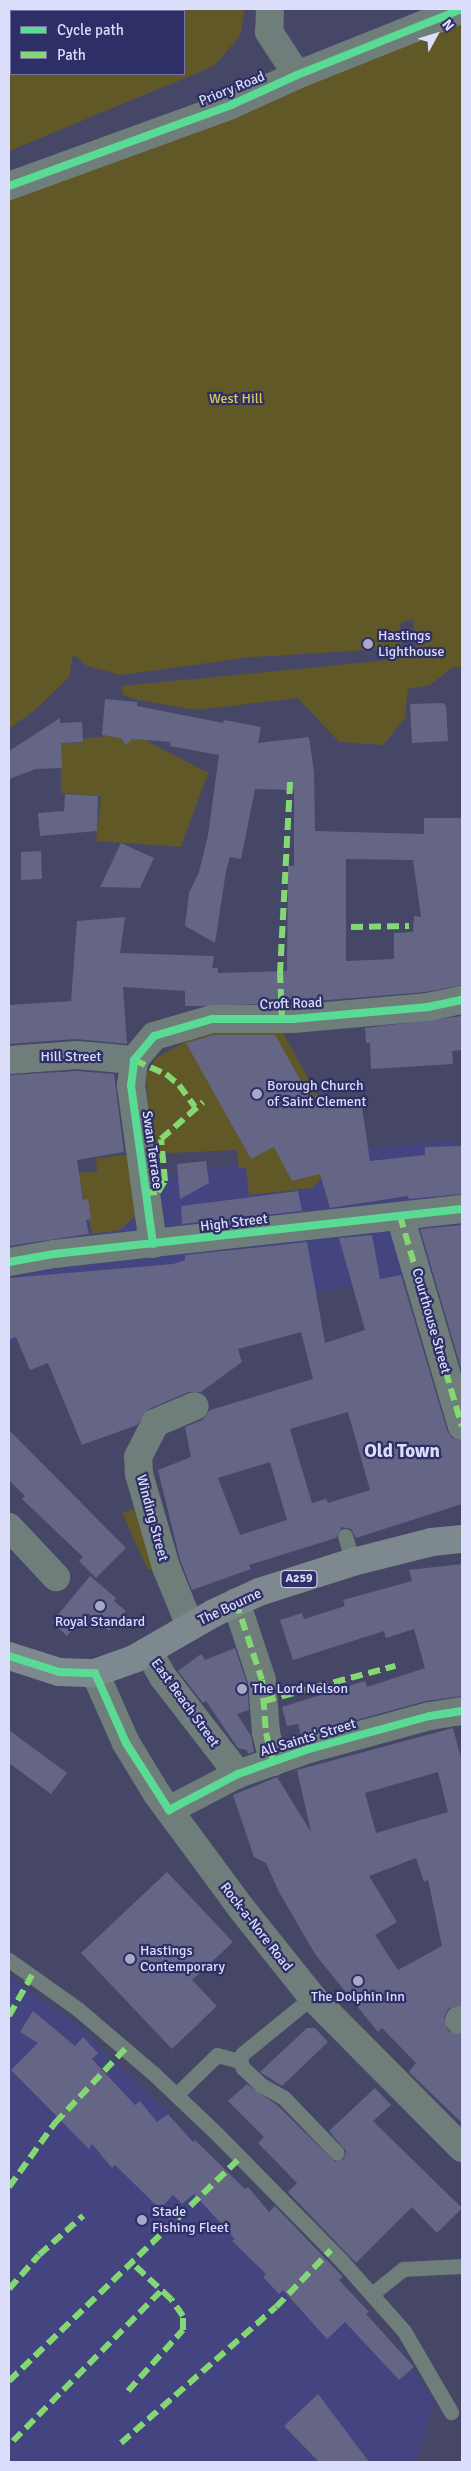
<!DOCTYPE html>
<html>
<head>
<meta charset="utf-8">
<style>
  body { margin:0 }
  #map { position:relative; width:471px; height:2471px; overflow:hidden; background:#464766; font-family:Signika,sans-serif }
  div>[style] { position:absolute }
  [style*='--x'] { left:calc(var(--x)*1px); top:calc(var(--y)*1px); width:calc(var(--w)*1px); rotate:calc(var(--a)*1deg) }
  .built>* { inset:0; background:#434480 }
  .green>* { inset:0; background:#615827 }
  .building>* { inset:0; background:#656585 }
  .lane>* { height:15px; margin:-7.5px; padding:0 7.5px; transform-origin:7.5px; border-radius:7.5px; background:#707e7b }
  .street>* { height:28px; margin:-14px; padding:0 14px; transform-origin:14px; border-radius:14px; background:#707e7b }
  .highway>* { height:28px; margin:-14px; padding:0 14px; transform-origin:14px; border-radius:14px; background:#7d888f }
  .quiet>* { height:6px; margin-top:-3px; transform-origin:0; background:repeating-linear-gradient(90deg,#83d873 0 12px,transparent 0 18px) }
  .cycleway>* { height:8px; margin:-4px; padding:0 4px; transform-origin:4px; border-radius:4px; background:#5adb95 }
  .dots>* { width:14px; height:14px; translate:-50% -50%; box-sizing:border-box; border:2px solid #2f2f67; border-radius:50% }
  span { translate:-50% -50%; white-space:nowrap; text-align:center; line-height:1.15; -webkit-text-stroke:4.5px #2f2f67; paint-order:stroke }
  .shield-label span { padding:1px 4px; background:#2f2f67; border:1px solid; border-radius:4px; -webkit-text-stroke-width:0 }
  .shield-label { font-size:12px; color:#dbdefa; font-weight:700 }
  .street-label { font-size:14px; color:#dbdefa }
  .park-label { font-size:14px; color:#ddca52 }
  .poi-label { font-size:14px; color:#dbdefa }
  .left { translate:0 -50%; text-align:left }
  .district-label { font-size:19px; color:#dbdefa; font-weight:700 }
  .frame { position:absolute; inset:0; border:10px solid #dbdefa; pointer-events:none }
  .legend { position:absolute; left:10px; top:10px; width:175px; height:65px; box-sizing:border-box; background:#2f2f67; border:1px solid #7475a2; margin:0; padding:6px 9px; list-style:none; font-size:15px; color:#dbdefa }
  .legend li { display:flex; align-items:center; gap:10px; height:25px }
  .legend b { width:25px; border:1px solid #7475a2 }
  .north { position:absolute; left:411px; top:10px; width:50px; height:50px; -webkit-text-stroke:4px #2f2f67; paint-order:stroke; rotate:51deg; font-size:14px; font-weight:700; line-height:20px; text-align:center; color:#dbdefa }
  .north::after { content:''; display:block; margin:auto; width:18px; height:22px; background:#dbdefa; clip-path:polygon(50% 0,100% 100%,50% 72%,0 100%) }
</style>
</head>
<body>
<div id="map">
  <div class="built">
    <i style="clip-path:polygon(456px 1140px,462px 1194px,462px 1275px,138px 1311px,9px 1343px,9px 1195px,339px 1152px)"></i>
    <i style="clip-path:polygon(9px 1976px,76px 2024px,162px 2107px,325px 2268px,417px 2375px,435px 2402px,415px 2462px,9px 2462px)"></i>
  </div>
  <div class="green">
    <i style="clip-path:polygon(evenodd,9px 9px,245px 9px,240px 36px,214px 66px,9px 151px,9px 9px,11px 11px,184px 11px,184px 74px,11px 74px,11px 11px)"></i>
    <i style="clip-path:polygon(462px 23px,462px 667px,453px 667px,430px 685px,408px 689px,405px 718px,383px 745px,339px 742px,298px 698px,196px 710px,138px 700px,123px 695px,121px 686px,380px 661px,417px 652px,413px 619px,400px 623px,402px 648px,252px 657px,121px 675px,87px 666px,73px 654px,69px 677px,35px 710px,9px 729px,9px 195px)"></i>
    <i style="clip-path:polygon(107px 736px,145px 740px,208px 773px,181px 847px,96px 841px,101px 796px,61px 793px,61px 743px,82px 743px,83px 739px)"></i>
    <i style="clip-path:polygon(213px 1026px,280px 1027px,329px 1116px,325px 1174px,313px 1188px,249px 1195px,246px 1168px,239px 1168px,237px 1150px,172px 1153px,150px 1150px,146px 1075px,156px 1058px)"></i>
    <i style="clip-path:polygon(128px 1155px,137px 1202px,135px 1216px,120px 1230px,92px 1234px,78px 1173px,97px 1171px,96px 1158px)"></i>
    <i style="clip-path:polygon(137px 1508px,154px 1568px,148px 1570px,122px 1513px)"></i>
  </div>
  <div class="building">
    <i style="clip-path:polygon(evenodd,105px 699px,137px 702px,137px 706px,223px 723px,224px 720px,261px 727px,258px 743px,309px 737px,314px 772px,315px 831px,424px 834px,424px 818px,462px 818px,462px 985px,426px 992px,292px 1003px,200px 1006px,185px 1006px,185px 991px,123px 987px,127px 1044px,76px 1039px,9px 1044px,9px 1005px,71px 1001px,77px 921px,125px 917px,120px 953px,214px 956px,212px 968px,218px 968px,218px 973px,287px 971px,288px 866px,294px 866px,294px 790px,255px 789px,241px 859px,230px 857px,226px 871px,215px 943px,185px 926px,189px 893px,199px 872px,208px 835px,219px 755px,170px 746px,170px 742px,132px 739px,126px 745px,121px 738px,102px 735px,105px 699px,346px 859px,413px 860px,421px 917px,414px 916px,413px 932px,394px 933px,394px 959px,346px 961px,346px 859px)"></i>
    <i style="clip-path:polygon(443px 703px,446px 706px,448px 741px,412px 743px,410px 704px)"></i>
    <i style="clip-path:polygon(60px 718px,60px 723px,82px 722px,83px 742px,61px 743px,62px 768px,36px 769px,9px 779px,9px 751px)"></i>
    <i style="clip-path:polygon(65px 794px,98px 796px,97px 831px,40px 836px,38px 813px,64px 811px)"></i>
    <i style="clip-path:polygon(121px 843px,154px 858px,140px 888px,100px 887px)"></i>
    <i style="clip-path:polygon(41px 851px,42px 879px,21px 880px,21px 852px)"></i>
    <i style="clip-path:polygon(462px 1016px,462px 1050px,452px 1051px,453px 1064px,371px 1069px,370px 1043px,366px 1043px,365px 1028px)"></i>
    <i style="clip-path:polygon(214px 1035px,275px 1035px,310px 1097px,318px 1096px,318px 1100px,361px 1101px,370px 1161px,425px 1155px,425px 1147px,462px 1146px,462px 1194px,409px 1199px,408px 1196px,330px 1208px,320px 1174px,292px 1181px,274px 1147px,251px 1159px,186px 1043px)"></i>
    <i style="clip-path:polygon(77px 1071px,114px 1074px,124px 1152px,77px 1160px,83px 1200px,88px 1199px,91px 1219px,86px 1220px,89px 1234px,9px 1246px,9px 1075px)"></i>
    <i style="clip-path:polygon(206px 1161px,209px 1183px,180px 1199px,177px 1164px)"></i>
    <i style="clip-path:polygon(298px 1191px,302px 1211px,182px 1224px,181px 1206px)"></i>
    <i style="clip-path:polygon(462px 1225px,462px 1372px,420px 1229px)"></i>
    <i style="clip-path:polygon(evenodd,372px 1235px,380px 1279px,401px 1275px,447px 1430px,452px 1438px,462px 1441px,462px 1504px,356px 1538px,351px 1529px,342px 1527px,336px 1538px,249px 1565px,251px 1569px,192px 1590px,180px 1560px,158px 1470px,191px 1457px,185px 1427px,202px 1420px,210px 1410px,313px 1379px,301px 1332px,238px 1349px,242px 1362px,201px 1392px,189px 1392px,149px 1409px,137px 1425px,82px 1445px,48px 1363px,30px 1370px,16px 1337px,9px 1340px,9px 1278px,173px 1264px,185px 1260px,185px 1255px,307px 1242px,325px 1343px,365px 1330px,339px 1238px,372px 1235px,348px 1412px,370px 1490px,328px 1503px,326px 1499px,312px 1503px,290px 1429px,348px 1412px,372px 1235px,270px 1462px,287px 1520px,240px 1535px,218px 1478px,270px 1462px)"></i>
    <i style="clip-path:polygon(9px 1430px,126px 1548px,96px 1578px,79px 1561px,83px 1557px,22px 1499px,25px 1496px,9px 1480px)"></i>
    <i style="clip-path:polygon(462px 1564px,462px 1696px,426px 1701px,301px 1735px,298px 1724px,287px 1726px,282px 1707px,365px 1681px,367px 1687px,425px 1668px,414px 1629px,386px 1638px,384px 1631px,293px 1660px,280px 1620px,302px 1613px,304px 1619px,345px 1606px,343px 1600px,412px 1581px,409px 1570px)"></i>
    <i style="clip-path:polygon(90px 1576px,116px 1598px,114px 1601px,126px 1611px,109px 1631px,88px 1613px,67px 1636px,52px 1622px)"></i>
    <i style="clip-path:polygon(235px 1648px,247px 1683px,249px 1710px,237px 1714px,251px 1736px,254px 1752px,248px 1754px,247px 1750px,238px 1748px,206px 1701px,203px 1703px,178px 1671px,201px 1654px,205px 1660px)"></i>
    <i style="clip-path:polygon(evenodd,453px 1728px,462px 1762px,462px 2004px,448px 2009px,444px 2017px,448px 2031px,462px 2035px,462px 2123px,409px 2072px,416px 2063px,382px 2028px,378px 2032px,315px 1954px,279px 1892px,266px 1863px,254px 1857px,233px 1795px,277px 1777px,311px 1832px,297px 1770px,453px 1728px,438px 1772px,448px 1812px,376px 1833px,365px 1793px,438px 1772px,453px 1728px,416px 1858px,424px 1882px,428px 1880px,442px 1946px,398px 1970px,375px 1935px,397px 1922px,369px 1876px,416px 1858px)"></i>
    <i style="clip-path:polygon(9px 1730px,67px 1773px,51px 1794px,9px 1763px)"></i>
    <i style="clip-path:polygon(167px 1872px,233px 1942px,192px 1980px,217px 2006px,172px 2049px,81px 1953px)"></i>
    <i style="clip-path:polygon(33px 2011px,75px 2046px,83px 2037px,98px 2053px,92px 2059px,135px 2105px,140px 2101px,157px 2122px,168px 2114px,193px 2142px,195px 2140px,245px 2189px,248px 2187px,269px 2212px,275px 2206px,343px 2277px,339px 2280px,369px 2312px,366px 2314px,414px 2367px,399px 2380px,345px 2322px,327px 2339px,283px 2290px,279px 2294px,263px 2277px,266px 2274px,232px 2241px,235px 2239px,194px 2194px,182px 2204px,173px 2195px,160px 2209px,115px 2165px,112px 2168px,92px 2144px,89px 2149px,11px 2070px,38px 2043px,20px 2032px)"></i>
    <i style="clip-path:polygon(307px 2028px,315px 2028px,328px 2042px,282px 2086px,260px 2072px)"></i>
    <i style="clip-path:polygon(247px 2084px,277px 2105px,335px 2162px,344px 2159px,346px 2151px,329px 2131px,375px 2088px,391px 2105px,373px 2121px,462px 2208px,437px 2233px,412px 2207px,356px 2263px,288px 2192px,297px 2183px,258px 2143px,264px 2137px,228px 2101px)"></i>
    <i style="clip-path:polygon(318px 2394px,369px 2462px,319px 2462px,284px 2426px)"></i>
  </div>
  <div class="lane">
    <i style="--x:345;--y:1536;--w:27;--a:73"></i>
    <i style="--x:9;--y:1960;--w:86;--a:35.5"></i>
    <i style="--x:79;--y:2010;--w:99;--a:40.5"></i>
    <i style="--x:154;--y:2074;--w:88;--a:43.6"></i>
    <i style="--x:218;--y:2135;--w:174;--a:45.5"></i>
    <i style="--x:340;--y:2259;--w:96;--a:48.4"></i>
    <i style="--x:404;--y:2331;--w:94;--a:59.9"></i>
    <i style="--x:312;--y:1997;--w:90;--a:140.8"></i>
    <i style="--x:242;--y:2054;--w:7;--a:106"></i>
    <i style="--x:240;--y:2061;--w:8;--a:67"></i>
    <i style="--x:243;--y:2068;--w:25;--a:43"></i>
    <i style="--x:261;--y:2085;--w:26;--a:29"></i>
    <i style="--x:284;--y:2098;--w:76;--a:46.1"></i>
    <i style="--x:176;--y:2095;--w:57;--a:-44.3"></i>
    <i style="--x:217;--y:2055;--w:24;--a:15"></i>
    <i style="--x:372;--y:2294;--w:40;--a:-39"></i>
    <i style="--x:403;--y:2269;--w:59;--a:-2.9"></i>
  </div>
  <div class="street">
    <i style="--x:270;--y:9;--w:23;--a:92"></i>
    <i style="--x:269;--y:32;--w:51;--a:56.9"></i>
    <i style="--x:9;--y:186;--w:236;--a:-20"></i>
    <i style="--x:231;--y:105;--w:72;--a:-24.4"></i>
    <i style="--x:297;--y:75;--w:178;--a:-21.8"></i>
    <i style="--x:9;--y:1060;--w:68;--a:-4.2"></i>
    <i style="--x:77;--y:1055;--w:57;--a:5"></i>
    <i style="--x:400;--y:1216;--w:219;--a:73.6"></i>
    <i style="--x:153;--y:1244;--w:160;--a:-97.9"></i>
    <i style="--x:131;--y:1086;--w:26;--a:-83"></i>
    <i style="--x:134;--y:1060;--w:31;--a:-50"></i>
    <i style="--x:154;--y:1036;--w:60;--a:-16.3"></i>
    <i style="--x:212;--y:1019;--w:81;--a:0"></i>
    <i style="--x:293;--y:1019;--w:136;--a:-5.1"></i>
    <i style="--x:428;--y:1007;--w:35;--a:-12"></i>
    <i style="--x:9;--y:1262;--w:46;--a:-10.1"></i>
    <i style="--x:54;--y:1254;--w:410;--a:-6.3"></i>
    <i style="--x:9;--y:1527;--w:69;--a:46.8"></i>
    <i style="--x:236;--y:1602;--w:82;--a:71.6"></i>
    <i style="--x:262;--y:1680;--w:53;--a:85.7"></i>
    <i style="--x:266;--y:1733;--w:30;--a:76"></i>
    <i style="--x:190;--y:1626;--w:64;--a:-112.1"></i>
    <i style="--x:166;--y:1567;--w:97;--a:-106.2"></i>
    <i style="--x:139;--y:1474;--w:17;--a:-93"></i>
    <i style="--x:138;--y:1457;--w:38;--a:-63"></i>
    <i style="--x:155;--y:1423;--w:43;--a:-23"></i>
    <i style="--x:148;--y:1651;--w:30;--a:60"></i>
    <i style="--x:163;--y:1677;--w:123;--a:52.3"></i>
    <i style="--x:95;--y:1673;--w:77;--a:66.1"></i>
    <i style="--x:126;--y:1743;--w:60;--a:58.7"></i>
    <i style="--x:157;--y:1794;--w:142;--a:53.6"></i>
    <i style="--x:241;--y:1908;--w:114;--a:51.4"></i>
    <i style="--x:312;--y:1997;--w:213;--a:45.2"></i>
    <i style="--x:169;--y:1810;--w:78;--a:-27.6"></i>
    <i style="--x:238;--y:1774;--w:75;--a:-19.4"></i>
    <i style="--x:309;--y:1749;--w:125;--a:-15.3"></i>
    <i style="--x:430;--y:1716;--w:32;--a:-9"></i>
    <i style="--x:459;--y:2020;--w:3;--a:-18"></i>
  </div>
  <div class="highway">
    <i style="--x:9;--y:1656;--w:52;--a:17.7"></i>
    <i style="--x:59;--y:1672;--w:36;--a:2"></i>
    <i style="--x:95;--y:1673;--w:41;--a:-19.7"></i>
    <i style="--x:134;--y:1659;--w:92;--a:-29.9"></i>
    <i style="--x:214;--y:1613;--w:50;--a:-25"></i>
    <i style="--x:259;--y:1592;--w:99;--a:-17.7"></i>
    <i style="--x:353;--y:1562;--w:81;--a:-14.2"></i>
    <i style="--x:432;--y:1542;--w:30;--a:-6"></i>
  </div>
  <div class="quiet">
    <i style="--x:351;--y:927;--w:58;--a:-1"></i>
    <i style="--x:282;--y:1019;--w:45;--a:-92.5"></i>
    <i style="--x:280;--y:974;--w:194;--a:-87"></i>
    <i style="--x:134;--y:1060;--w:35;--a:24"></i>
    <i style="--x:166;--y:1074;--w:17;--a:40"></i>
    <i style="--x:179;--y:1085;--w:27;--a:54"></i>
    <i style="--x:145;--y:1193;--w:13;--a:-4"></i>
    <i style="--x:158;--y:1192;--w:13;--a:-58"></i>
    <i style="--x:165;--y:1181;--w:42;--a:-95.4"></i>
    <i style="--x:161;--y:1139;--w:56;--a:-41.4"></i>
    <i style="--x:400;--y:1216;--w:219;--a:73.6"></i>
    <i style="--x:236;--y:1602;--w:82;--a:71.6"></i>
    <i style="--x:262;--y:1680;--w:53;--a:85.7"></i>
    <i style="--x:266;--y:1733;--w:30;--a:76"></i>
    <i style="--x:264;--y:1701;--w:136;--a:-15"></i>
    <i style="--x:9;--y:2016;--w:47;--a:-60.7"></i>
    <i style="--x:9;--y:2187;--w:79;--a:-54.3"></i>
    <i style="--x:55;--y:2123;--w:102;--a:-46.6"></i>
    <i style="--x:9;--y:2289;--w:45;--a:-48.6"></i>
    <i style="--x:39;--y:2255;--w:59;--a:-41.6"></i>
    <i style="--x:9;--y:2381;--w:321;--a:-44"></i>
    <i style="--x:128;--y:2391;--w:82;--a:-48"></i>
    <i style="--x:183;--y:2330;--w:14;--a:-90"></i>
    <i style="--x:183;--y:2316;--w:21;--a:-125"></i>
    <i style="--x:171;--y:2299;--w:53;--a:-137.3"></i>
    <i style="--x:13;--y:2441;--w:211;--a:-45.4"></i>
    <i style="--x:121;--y:2443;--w:206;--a:-41.3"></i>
    <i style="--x:276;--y:2307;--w:79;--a:-46"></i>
  </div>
  <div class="cycleway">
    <i style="--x:9;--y:186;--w:236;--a:-20"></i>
    <i style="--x:231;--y:105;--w:72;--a:-24.4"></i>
    <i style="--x:297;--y:75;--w:178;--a:-21.8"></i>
    <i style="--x:153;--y:1244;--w:160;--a:-97.9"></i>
    <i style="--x:131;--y:1086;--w:26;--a:-83"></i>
    <i style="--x:134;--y:1060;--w:31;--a:-50"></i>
    <i style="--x:154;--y:1036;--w:60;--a:-16.3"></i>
    <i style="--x:212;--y:1019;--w:81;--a:0"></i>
    <i style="--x:293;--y:1019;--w:136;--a:-5.1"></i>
    <i style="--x:428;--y:1007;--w:35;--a:-12"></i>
    <i style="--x:9;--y:1262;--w:46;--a:-10.1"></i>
    <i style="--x:54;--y:1254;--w:410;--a:-6.3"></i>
    <i style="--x:9;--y:1656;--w:52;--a:17.7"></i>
    <i style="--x:59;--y:1672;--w:36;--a:2"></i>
    <i style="--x:95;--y:1673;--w:77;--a:66.1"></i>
    <i style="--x:126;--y:1743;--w:80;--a:57.3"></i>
    <i style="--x:169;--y:1810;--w:78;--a:-27.6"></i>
    <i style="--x:238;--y:1774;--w:75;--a:-19.4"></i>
    <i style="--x:309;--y:1749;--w:125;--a:-15.3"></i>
    <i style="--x:430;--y:1716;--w:32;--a:-9"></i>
  </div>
  <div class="dots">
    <i style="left:368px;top:644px;background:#a7a9c6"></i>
    <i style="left:257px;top:1094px;background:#a7a9c6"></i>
    <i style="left:100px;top:1606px;background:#a7a9c6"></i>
    <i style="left:242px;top:1689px;background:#a7a9c6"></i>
    <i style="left:130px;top:1959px;background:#a7a9c6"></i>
    <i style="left:358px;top:1981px;background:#a7a9c6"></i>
    <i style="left:142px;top:2220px;background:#a7a9c6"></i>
  </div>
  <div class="shield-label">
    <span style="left:299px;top:1579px">A259</span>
  </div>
  <div class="street-label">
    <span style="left:232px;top:89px;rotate:-22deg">Priory Road</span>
    <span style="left:291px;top:1004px;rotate:-2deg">Croft Road</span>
    <span style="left:71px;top:1057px">Hill Street</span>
    <span style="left:152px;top:1150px;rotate:82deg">Swan Terrace</span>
    <span style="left:234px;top:1223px;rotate:-7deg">High Street</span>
    <span style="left:431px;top:1321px;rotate:74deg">Courthouse Street</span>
    <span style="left:152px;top:1518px;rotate:75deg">Winding Street</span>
    <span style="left:230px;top:1607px;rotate:-25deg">The Bourne</span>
    <span style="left:185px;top:1703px;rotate:54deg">East Beach Street</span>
    <span style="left:308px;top:1738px;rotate:-17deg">All Saints' Street</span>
    <span style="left:256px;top:1927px;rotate:52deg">Rock-a-Nore Road</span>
  </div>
  <div class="park-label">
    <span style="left:236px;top:399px">West Hill</span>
  </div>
  <div class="poi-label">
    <span class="left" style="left:378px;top:644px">Hastings<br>Lighthouse</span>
    <span class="left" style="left:267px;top:1094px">Borough Church<br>of Saint Clement</span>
    <span style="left:100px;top:1622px">Royal Standard</span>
    <span class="left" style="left:252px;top:1689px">The Lord Nelson</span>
    <span class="left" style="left:140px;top:1959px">Hastings<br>Contemporary</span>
    <span style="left:358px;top:1997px">The Dolphin Inn</span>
    <span class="left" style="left:152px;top:2220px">Stade<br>Fishing Fleet</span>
  </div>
  <div class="district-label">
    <span style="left:402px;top:1452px">Old Town</span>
  </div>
  <div class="frame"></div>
  <ul class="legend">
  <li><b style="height:6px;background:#5adb95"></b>Cycle path</li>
  <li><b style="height:6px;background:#83d873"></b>Path</li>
  </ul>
  <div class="north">N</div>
</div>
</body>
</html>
